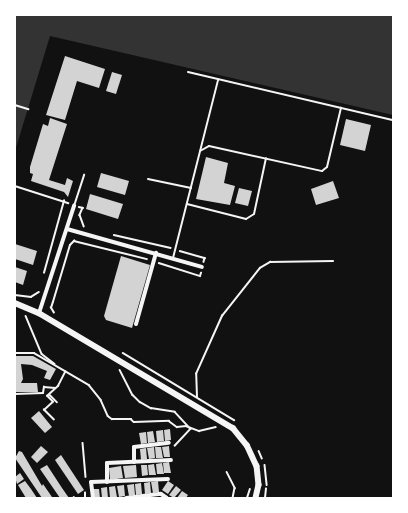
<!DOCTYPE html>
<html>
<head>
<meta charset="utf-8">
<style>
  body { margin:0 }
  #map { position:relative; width:408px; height:513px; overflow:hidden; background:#111; font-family:Merriweather,serif }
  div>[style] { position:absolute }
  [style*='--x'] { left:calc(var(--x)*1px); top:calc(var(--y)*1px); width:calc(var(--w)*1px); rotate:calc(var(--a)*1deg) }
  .water>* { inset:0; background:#333 }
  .building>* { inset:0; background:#d3d3d3 }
  .path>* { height:1.5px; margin:-0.75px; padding:0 0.75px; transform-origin:0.75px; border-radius:0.75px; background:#f5f5f5 }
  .service>* { height:2px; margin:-1px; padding:0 1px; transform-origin:1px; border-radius:1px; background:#f5f5f5 }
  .minor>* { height:4px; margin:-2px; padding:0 2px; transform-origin:2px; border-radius:2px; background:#f5f5f5 }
  .tertiary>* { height:5.5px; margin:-2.75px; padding:0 2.75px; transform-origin:2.75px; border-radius:2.75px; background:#f5f5f5 }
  span { translate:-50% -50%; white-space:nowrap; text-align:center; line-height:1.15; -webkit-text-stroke:3px #fff; paint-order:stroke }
  .frame { position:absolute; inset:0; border:16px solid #fff; pointer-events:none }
</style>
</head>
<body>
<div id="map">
  <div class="water">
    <i style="clip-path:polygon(15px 15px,393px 15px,393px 115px,50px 36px,15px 151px)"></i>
  </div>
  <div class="building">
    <i style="clip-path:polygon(65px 56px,105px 69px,99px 88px,77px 81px,65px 120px,46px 115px)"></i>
    <i style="clip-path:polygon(112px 72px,122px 75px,116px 94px,106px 91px)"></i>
    <i style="clip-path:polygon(50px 118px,67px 124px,49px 180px,65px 185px,67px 178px,73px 181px,68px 197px,64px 192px,31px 181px,33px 174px,30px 173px,30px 167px,43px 124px,48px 126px)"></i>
    <i style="clip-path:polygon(346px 119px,371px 125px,365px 151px,340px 145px)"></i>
    <i style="clip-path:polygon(206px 157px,228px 163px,224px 183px,235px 186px,230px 205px,196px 199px)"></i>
    <i style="clip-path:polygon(101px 173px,129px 181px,125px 195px,97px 187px)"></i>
    <i style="clip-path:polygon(333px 181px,339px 198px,316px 205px,311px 189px)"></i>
    <i style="clip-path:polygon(239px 188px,252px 191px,248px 206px,235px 203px)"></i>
    <i style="clip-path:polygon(90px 194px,123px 204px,118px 219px,86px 209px)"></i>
    <i style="clip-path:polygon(15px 244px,37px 251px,33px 265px,15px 259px)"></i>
    <i style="clip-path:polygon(121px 256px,150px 265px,132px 328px,106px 320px,104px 316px)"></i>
    <i style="clip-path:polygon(15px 267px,27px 271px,23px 285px,15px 282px)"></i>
    <i style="clip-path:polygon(15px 356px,33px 356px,56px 369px,50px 380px,44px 378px,47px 371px,32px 365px,21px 364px,23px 379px,21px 383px,37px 383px,38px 392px,15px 392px)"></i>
    <i style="clip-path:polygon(39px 411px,52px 427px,45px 433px,31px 418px)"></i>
    <i style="clip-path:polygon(170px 429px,171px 440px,165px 441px,164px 430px)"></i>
    <i style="clip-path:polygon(163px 430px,164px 441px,157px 442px,156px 431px)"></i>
    <i style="clip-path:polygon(153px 431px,155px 442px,148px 443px,147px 432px)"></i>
    <i style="clip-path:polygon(146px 432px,147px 443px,141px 444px,139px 433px)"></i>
    <i style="clip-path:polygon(41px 446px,48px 452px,37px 463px,31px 457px)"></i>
    <i style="clip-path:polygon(169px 446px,170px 457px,164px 457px,162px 447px)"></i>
    <i style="clip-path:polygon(154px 447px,155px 458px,149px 459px,147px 448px)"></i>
    <i style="clip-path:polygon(155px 447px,161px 447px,163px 458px,156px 458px)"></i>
    <i style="clip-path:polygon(146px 448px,147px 459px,141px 460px,140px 449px)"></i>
    <i style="clip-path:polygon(19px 451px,22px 452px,42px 486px,43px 484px,52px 497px,42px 498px,15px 458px)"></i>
    <i style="clip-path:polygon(61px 455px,84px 490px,78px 494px,55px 460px)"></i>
    <i style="clip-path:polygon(169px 462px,171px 473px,164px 473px,163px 463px)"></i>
    <i style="clip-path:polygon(162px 463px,164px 474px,157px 474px,156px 464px)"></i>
    <i style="clip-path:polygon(154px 464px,156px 475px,149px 475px,148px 465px)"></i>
    <i style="clip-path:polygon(47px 465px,62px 488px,69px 498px,60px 498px,40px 469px)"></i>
    <i style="clip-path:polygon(136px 465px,137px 477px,125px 478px,123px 466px)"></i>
    <i style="clip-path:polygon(141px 465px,147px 465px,148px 475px,142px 476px)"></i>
    <i style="clip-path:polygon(121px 466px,123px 478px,110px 480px,109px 468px)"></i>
    <i style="clip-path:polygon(20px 473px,24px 479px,17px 484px,15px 477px)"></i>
    <i style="clip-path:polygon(25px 481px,31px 489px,37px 498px,26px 498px,18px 485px)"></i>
    <i style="clip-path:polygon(158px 481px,159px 492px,153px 493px,151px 482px)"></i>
    <i style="clip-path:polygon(168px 481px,174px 485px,168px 494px,162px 490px)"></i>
    <i style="clip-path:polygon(150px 482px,151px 493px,145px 494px,144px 483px)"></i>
    <i style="clip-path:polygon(141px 483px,142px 494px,136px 495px,135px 484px)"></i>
    <i style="clip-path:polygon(134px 484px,135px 495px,129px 496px,127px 485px)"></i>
    <i style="clip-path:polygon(124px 485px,125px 496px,119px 497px,117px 486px)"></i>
    <i style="clip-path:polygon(115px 486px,117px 497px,110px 498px,109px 487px)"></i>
    <i style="clip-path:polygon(176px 486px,181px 490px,174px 498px,169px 495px)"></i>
    <i style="clip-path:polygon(107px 487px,108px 498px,102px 498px,101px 488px)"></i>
    <i style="clip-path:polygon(93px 489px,99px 489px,100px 498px,94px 498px)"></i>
    <i style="clip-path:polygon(182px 491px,188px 495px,186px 498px,177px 498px)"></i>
  </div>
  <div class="path">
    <i style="--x:15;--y:105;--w:14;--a:17"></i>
    <i style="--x:15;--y:186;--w:56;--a:17.8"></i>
    <i style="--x:79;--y:207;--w:4;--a:14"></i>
    <i style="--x:83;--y:208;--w:8;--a:113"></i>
    <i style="--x:80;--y:215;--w:12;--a:70"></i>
    <i style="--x:114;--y:235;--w:58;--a:12.8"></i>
    <i style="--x:180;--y:251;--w:26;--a:16"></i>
    <i style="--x:205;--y:258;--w:4;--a:104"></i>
    <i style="--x:159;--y:263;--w:43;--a:17.6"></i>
    <i style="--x:200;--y:276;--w:3;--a:-72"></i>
    <i style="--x:44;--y:273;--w:75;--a:-74.5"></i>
    <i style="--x:15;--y:295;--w:16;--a:7"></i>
    <i style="--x:31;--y:297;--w:9;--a:-32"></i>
    <i style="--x:54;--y:313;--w:6;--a:-121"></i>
    <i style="--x:51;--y:308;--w:6;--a:-72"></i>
    <i style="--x:53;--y:302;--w:59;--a:-73.4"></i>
    <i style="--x:70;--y:245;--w:6;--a:-45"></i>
    <i style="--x:74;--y:241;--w:75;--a:13.9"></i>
    <i style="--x:26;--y:316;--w:41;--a:67.2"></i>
    <i style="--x:42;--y:354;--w:16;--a:38"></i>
    <i style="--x:15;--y:353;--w:19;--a:0"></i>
    <i style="--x:34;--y:353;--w:64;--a:30.2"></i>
    <i style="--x:89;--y:385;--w:19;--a:51"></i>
    <i style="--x:101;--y:400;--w:17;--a:66"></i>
    <i style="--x:108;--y:416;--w:5;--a:37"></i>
    <i style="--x:112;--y:419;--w:19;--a:0"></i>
    <i style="--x:131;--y:419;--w:4;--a:45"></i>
    <i style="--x:134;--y:422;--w:35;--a:-2"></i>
    <i style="--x:169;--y:421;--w:10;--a:37"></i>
    <i style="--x:177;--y:427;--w:9;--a:-6"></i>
    <i style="--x:186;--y:426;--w:14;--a:21"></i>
    <i style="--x:199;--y:431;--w:17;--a:-13"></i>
    <i style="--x:123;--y:353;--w:130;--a:31.1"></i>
    <i style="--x:120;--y:370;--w:28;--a:63"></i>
    <i style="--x:133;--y:395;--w:10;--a:45"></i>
    <i style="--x:140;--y:402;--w:13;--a:29"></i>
    <i style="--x:151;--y:408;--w:24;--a:9"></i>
    <i style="--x:175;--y:412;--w:23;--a:47"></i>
    <i style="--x:191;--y:429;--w:23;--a:133"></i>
    <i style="--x:15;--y:394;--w:28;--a:-2"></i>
    <i style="--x:43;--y:393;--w:6;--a:-81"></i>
    <i style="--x:44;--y:387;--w:11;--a:5"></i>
    <i style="--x:50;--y:395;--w:10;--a:45"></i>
    <i style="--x:197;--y:397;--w:23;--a:-92"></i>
    <i style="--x:196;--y:374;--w:64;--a:-65.9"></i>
    <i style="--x:222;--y:316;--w:61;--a:-51.6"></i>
    <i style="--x:260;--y:268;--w:12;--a:-31"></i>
    <i style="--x:270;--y:262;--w:63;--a:-0.9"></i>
    <i style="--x:54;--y:420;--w:14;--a:-135"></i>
    <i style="--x:44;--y:410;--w:12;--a:-42"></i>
    <i style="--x:53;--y:402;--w:8;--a:-135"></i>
    <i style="--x:47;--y:396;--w:15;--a:-42"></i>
    <i style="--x:58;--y:386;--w:16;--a:-63"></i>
    <i style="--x:83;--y:443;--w:34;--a:85"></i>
    <i style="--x:259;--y:451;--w:8;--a:67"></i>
    <i style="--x:265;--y:465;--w:20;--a:84"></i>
    <i style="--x:227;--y:472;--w:18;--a:63"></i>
    <i style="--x:235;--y:488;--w:10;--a:101"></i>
    <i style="--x:74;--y:497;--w:1;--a:45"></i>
    <i style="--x:85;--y:498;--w:5;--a:-90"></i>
    <i style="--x:247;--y:498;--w:9;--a:-72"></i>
    <i style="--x:265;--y:498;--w:9;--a:-84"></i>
  </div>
  <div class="service">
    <i style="--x:188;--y:72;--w:211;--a:13.2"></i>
    <i style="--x:200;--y:151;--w:10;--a:-29"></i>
    <i style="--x:209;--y:146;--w:116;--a:12.5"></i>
    <i style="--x:322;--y:171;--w:6;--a:-39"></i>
    <i style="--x:327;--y:167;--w:61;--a:-76.7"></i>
    <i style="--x:148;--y:179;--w:44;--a:11.8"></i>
    <i style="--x:187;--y:204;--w:61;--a:14.3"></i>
    <i style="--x:246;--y:219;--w:9;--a:-32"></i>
    <i style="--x:254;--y:214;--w:57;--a:-77.9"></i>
    <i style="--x:74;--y:206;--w:33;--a:-72"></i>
    <i style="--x:173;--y:258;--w:184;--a:-75.8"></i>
  </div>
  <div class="minor">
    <i style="--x:67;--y:229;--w:140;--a:15.7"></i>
    <i style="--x:39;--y:313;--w:113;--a:-71.9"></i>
    <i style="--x:136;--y:324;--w:74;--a:-74.3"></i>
    <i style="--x:134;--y:462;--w:15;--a:-90"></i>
    <i style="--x:134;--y:447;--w:35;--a:-7"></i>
    <i style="--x:107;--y:482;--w:19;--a:-90"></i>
    <i style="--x:107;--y:463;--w:64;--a:-2.7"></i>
    <i style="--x:93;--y:498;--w:16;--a:-97"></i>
    <i style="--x:91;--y:482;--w:77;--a:-2.2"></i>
    <i style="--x:126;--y:498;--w:35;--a:-7"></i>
    <i style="--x:161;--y:494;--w:7;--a:34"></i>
  </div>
  <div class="tertiary">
    <i style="--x:15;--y:303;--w:26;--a:23"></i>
    <i style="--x:39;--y:313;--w:226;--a:30.7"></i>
    <i style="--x:233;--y:428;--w:22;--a:51"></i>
    <i style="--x:247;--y:445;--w:23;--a:65"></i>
    <i style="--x:257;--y:466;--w:19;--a:84"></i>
    <i style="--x:259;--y:485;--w:13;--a:103"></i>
  </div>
  <div class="frame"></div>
</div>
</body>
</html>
